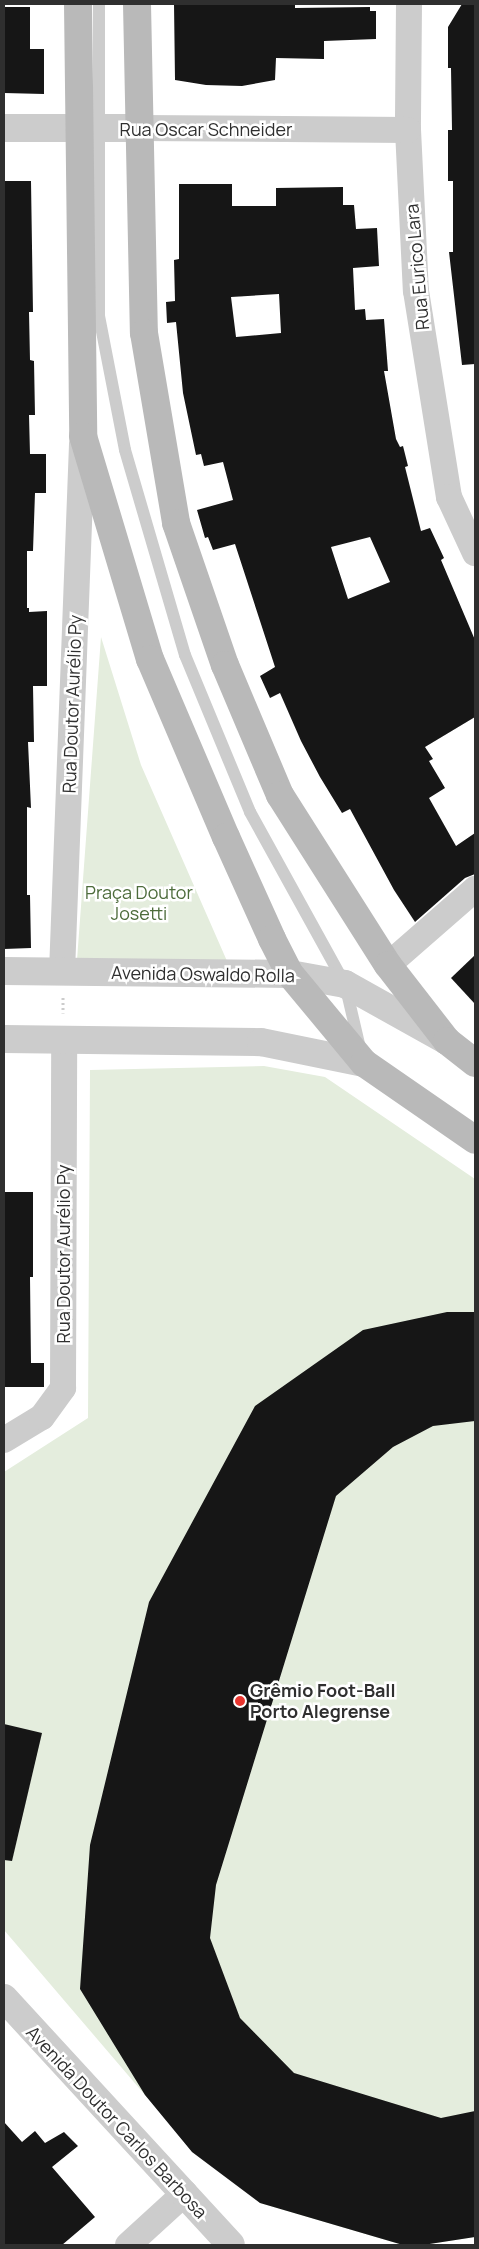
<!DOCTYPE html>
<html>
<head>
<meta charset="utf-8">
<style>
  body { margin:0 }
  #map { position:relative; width:479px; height:2249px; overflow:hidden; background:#fff; font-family:Manrope,sans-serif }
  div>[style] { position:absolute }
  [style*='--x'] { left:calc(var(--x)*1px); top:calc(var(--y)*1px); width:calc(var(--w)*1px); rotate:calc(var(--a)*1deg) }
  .green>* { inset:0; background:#e4eddd }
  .building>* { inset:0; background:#161616 }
  .path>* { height:3px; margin-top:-1.5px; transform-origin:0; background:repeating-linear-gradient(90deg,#ccc 0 2.5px,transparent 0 5px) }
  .service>* { height:12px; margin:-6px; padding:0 6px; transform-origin:6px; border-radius:6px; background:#ccc }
  .minor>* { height:26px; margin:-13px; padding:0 13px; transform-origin:13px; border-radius:13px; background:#ccc }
  .tertiary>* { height:28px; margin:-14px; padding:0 14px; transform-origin:14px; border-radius:14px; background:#ccc }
  .secondary>* { height:28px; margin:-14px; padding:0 14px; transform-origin:14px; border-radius:14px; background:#b9b9b9 }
  .dots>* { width:14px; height:14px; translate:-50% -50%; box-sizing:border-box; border:2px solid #fff; border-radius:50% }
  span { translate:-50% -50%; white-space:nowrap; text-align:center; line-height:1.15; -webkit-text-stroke:5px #fff; paint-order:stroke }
  .street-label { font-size:18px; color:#2f2f2f }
  .park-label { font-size:18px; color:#4d6c3b }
  .poi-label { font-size:18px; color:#2f2f2f; font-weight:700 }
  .left { translate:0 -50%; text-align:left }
  .frame { position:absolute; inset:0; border:5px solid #2f2f2f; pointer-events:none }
</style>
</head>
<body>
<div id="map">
  <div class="green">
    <i style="clip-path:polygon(101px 637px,141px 765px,227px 961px,77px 960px)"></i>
    <i style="clip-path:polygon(264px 1066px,325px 1077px,475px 1179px,475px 2237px,423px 2245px,403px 2245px,260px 2203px,145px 2095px,4px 1930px,4px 1472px,88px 1418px,90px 1070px)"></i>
  </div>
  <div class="building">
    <i style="clip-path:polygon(174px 4px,295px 4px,295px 8px,370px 7px,370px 11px,376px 11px,376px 39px,324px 41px,324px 59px,276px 58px,275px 80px,242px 86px,206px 85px,175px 80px)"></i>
    <i style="clip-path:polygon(462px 4px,475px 4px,475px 364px,462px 365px,449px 252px,453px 252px,453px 181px,448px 181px,448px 130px,452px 130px,451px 68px,448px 68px,448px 27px)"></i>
    <i style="clip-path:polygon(4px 7px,30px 7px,30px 49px,44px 49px,44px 94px,4px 93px)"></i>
    <i style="clip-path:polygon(4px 181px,31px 181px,33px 312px,29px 312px,30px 360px,34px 361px,35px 415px,29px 415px,30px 454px,46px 454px,46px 493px,35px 493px,33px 551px,27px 551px,27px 608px,29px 608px,29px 612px,47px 611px,47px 686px,33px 686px,34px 742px,28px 742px,31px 808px,27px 807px,27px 895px,30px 895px,31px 948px,4px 949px)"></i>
    <i style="clip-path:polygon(evenodd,179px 184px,232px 184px,232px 206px,276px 206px,276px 188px,343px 187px,343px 205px,354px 205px,356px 229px,377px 228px,379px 266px,353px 268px,355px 310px,365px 309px,366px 320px,384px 319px,388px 371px,384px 371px,396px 439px,400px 447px,403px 446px,408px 466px,405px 467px,421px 531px,430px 528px,444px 558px,441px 560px,475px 640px,475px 717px,425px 747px,433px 759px,429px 761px,445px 788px,429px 798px,456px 846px,475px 833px,475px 874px,465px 878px,415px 922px,394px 890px,350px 809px,342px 813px,320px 777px,301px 741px,280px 693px,270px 698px,260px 676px,275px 667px,235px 544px,213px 550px,208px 537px,205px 538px,197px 510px,233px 500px,223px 462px,204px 466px,201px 454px,196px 455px,183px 393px,176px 322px,167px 323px,166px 302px,175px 301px,174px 260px,179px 259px,179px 184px,279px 294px,281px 333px,236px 337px,231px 297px,279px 294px,179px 184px,370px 537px,390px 582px,348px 599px,331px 547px,370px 537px)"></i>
    <i style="clip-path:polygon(475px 955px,475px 1004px,451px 978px)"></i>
    <i style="clip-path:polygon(4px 1192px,33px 1192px,33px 1277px,30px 1277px,31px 1363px,44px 1363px,44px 1387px,4px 1387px)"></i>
    <i style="clip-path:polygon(447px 1312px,475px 1312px,475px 1421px,433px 1426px,393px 1447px,336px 1496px,216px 1885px,210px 1938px,240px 2018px,294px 2073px,441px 2118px,475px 2111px,475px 2237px,423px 2245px,403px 2245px,260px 2203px,192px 2152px,145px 2095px,80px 1989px,90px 1845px,149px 1602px,255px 1406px,363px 1330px)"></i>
    <i style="clip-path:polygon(4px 1724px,42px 1733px,12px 1861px,4px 1860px)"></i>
    <i style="clip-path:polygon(4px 2122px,22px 2142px,35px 2131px,45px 2143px,64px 2132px,78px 2146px,52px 2167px,95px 2217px,62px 2245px,4px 2245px)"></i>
  </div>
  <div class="path">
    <i style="--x:63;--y:997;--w:16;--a:90"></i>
  </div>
  <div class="service">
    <i style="--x:99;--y:4;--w:312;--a:90"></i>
    <i style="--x:99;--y:316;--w:136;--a:79"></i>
    <i style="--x:125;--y:450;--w:214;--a:73.7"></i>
    <i style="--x:185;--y:655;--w:170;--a:67.5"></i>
    <i style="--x:250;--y:812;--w:196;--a:61.1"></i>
    <i style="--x:345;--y:984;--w:66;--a:76.8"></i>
  </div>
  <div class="minor">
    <i style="--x:409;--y:4;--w:126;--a:90.5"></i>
    <i style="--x:408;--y:130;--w:161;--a:87.2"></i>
    <i style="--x:416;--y:291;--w:209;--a:80.9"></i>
    <i style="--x:449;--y:497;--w:62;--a:65.1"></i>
    <i style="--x:139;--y:128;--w:269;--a:0.4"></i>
    <i style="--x:388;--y:965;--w:116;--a:-41.1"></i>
    <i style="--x:62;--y:972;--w:529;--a:-87.83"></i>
    <i style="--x:4;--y:1440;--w:44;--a:-31.2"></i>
    <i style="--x:42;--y:1417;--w:36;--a:-54"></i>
    <i style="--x:63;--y:1388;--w:349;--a:-89.8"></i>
    <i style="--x:128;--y:2245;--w:77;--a:-42.4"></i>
  </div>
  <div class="tertiary">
    <i style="--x:4;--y:128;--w:135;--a:0"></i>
    <i style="--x:4;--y:971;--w:286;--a:0.6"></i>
    <i style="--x:290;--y:974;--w:56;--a:10.3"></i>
    <i style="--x:345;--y:984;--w:117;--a:29.2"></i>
    <i style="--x:4;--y:1039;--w:257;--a:0.7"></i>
    <i style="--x:261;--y:1042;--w:105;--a:11.5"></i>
    <i style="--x:4;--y:1998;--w:335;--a:47.4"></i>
  </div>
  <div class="secondary">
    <i style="--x:78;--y:4;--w:432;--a:89.3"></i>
    <i style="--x:83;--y:436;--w:233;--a:73.3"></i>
    <i style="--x:150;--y:659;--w:194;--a:66.9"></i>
    <i style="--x:226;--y:837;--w:112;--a:65.7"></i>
    <i style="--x:272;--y:939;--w:39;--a:63"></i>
    <i style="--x:290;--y:974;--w:116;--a:50.3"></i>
    <i style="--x:364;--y:1063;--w:135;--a:34.7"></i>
    <i style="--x:137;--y:4;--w:329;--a:88.8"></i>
    <i style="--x:144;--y:333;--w:193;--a:80.4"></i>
    <i style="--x:176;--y:523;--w:150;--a:71"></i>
    <i style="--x:225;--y:665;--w:141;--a:67.1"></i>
    <i style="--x:280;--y:795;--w:201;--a:57.6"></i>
    <i style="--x:388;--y:965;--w:96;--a:52.2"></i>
    <i style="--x:447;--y:1041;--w:36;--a:38"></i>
  </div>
  <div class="dots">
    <i style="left:240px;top:1701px;background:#e9352f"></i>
  </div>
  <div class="street-label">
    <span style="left:206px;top:129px">Rua Oscar Schneider</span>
    <span style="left:417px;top:267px;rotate:-95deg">Rua Eurico Lara</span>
    <span style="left:72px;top:704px;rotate:-88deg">Rua Doutor Aurélio Py</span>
    <span style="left:203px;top:974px;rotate:1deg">Avenida Oswaldo Rolla</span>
    <span style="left:63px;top:1254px;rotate:-90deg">Rua Doutor Aurélio Py</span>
    <span style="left:117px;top:2122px;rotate:47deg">Avenida Doutor Carlos Barbosa</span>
  </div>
  <div class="park-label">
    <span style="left:139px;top:903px">Praça Doutor<br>Josetti</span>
  </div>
  <div class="poi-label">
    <span class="left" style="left:250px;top:1701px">Grêmio Foot-Ball<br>Porto Alegrense</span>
  </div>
  <div class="frame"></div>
</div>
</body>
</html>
